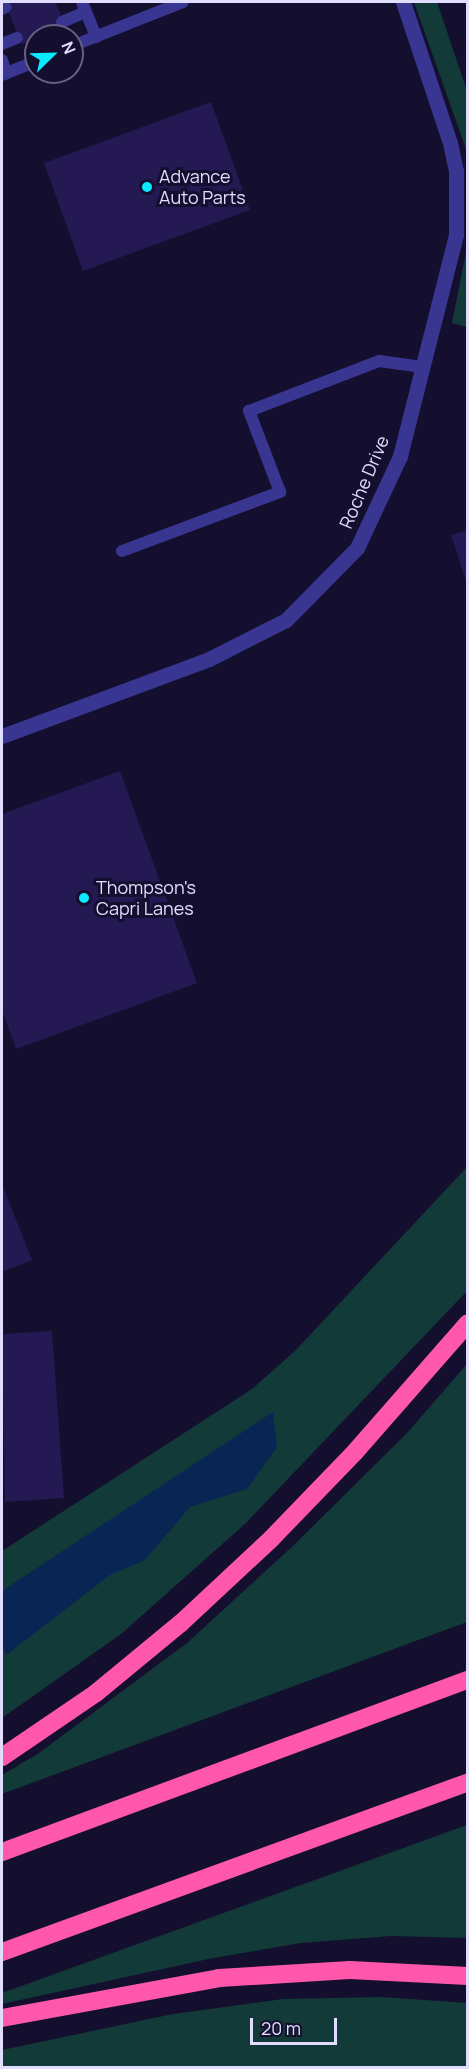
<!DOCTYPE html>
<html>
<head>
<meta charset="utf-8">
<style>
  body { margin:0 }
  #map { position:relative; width:469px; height:2069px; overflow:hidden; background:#140f2f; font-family:Manrope,sans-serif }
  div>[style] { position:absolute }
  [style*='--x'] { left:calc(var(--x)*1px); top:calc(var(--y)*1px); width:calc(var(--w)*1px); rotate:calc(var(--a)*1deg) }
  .green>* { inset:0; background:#123a38 }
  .water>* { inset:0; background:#082554 }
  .building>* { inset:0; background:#241952 }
  .lane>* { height:12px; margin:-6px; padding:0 6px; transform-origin:6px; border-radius:6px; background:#393692 }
  .street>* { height:15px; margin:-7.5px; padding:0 7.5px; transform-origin:7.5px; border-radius:7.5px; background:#393692 }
  .highway>* { height:18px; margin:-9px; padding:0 9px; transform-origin:9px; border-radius:9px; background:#ff58aa }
  .dots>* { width:16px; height:16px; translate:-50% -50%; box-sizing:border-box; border:3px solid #140f2f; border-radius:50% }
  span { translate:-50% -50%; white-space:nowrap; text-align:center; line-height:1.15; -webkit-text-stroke:6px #140f2f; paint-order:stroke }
  .poi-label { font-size:18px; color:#e1ddff }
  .left { translate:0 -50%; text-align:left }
  .street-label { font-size:18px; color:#e1ddff }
  .frame { position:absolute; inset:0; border:3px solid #e1ddff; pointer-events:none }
  .north { position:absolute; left:24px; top:24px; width:60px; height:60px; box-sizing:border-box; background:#140f2f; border:2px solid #666182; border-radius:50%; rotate:67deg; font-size:16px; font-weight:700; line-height:24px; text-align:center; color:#e1ddff }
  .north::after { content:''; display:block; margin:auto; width:21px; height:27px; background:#09e9ff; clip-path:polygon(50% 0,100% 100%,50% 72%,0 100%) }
  .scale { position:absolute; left:250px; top:2018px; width:87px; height:27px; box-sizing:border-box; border:3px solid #e1ddff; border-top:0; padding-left:8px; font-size:18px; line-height:21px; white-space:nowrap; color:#e1ddff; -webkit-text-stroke:4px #140f2f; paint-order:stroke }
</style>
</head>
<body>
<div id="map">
  <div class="green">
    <i style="clip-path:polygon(414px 2px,437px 2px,467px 91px,467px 152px)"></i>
    <i style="clip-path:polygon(467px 247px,468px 327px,467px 327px,452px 323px)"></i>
    <i style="clip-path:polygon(467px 1167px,467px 1291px,246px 1523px,121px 1634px,2px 1718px,2px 1551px,252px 1389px,295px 1351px)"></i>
    <i style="clip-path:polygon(467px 1364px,467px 1622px,2px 1794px,2px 1775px,39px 1753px,187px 1643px,295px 1544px,407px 1433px)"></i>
    <i style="clip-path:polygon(467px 1825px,467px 1938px,391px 1936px,301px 1943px,213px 1958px,2px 2004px,2px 1993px)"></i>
    <i style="clip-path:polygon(381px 1997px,467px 2003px,467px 2067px,2px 2067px,2px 2050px,173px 2014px,283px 1999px)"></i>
  </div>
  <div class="water">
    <i style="clip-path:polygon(273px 1412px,277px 1447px,247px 1489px,190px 1507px,145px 1560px,110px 1575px,6px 1655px,2px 1646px,2px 1591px)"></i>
  </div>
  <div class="building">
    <i style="clip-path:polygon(4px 2px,55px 2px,68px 29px,22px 44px)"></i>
    <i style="clip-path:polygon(211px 102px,250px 210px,83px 271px,44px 163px)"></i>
    <i style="clip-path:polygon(468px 530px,468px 581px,466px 581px,451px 535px)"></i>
    <i style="clip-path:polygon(120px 771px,197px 983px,16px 1049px,2px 1010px,2px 814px)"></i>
    <i style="clip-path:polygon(2px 1184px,32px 1260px,2px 1272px)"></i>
    <i style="clip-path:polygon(52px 1331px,64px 1498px,5px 1502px,2px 1334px)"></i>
  </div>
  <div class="lane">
    <i style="--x:82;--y:2;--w:38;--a:68"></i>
    <i style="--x:2;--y:9;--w:4;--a:-27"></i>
    <i style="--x:62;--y:22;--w:26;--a:-23"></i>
    <i style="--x:2;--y:44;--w:16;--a:-22"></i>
    <i style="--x:72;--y:46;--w:119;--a:-21.6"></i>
    <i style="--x:2;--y:60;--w:14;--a:73"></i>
    <i style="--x:2;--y:75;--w:37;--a:-22"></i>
    <i style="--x:122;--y:551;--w:169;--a:-20.5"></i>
    <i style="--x:280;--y:492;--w:87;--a:-110.9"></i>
    <i style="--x:249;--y:411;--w:139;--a:-21"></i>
    <i style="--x:379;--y:361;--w:44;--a:7.8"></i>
  </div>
  <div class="street">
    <i style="--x:2;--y:736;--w:221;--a:-20.4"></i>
    <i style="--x:209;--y:659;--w:86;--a:-26.9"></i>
    <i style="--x:286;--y:620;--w:101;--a:-45.4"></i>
    <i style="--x:357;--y:548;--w:102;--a:-64.9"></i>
    <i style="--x:400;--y:456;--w:228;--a:-75.8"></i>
    <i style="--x:456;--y:235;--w:64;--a:-90"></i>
    <i style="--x:456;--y:171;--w:29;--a:-102"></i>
    <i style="--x:450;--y:143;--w:149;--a:-108.4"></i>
  </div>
  <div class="highway">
    <i style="--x:2;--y:1757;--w:114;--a:-34.2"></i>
    <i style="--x:96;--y:1693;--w:110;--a:-39.5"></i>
    <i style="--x:181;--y:1623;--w:123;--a:-43"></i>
    <i style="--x:271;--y:1539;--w:121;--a:-46"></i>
    <i style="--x:355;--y:1452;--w:171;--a:-48.8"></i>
    <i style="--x:2;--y:1852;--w:497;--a:-20.3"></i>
    <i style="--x:2;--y:1952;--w:496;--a:-20"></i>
    <i style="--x:2;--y:2018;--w:221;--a:-10.4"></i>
    <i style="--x:219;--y:1978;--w:131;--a:-3.5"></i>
    <i style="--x:350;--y:1970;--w:118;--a:2.9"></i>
  </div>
  <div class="dots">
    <i style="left:147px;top:187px;background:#09e9ff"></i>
    <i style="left:84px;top:898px;background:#09e9ff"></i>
  </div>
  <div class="poi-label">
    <span class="left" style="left:159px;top:187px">Advance<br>Auto Parts</span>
    <span class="left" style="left:96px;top:898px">Thompson's<br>Capri Lanes</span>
  </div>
  <div class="street-label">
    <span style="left:364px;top:482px;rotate:-67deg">Roche Drive</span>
  </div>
  <div class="frame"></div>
  <div class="north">N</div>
  <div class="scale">20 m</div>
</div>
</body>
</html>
